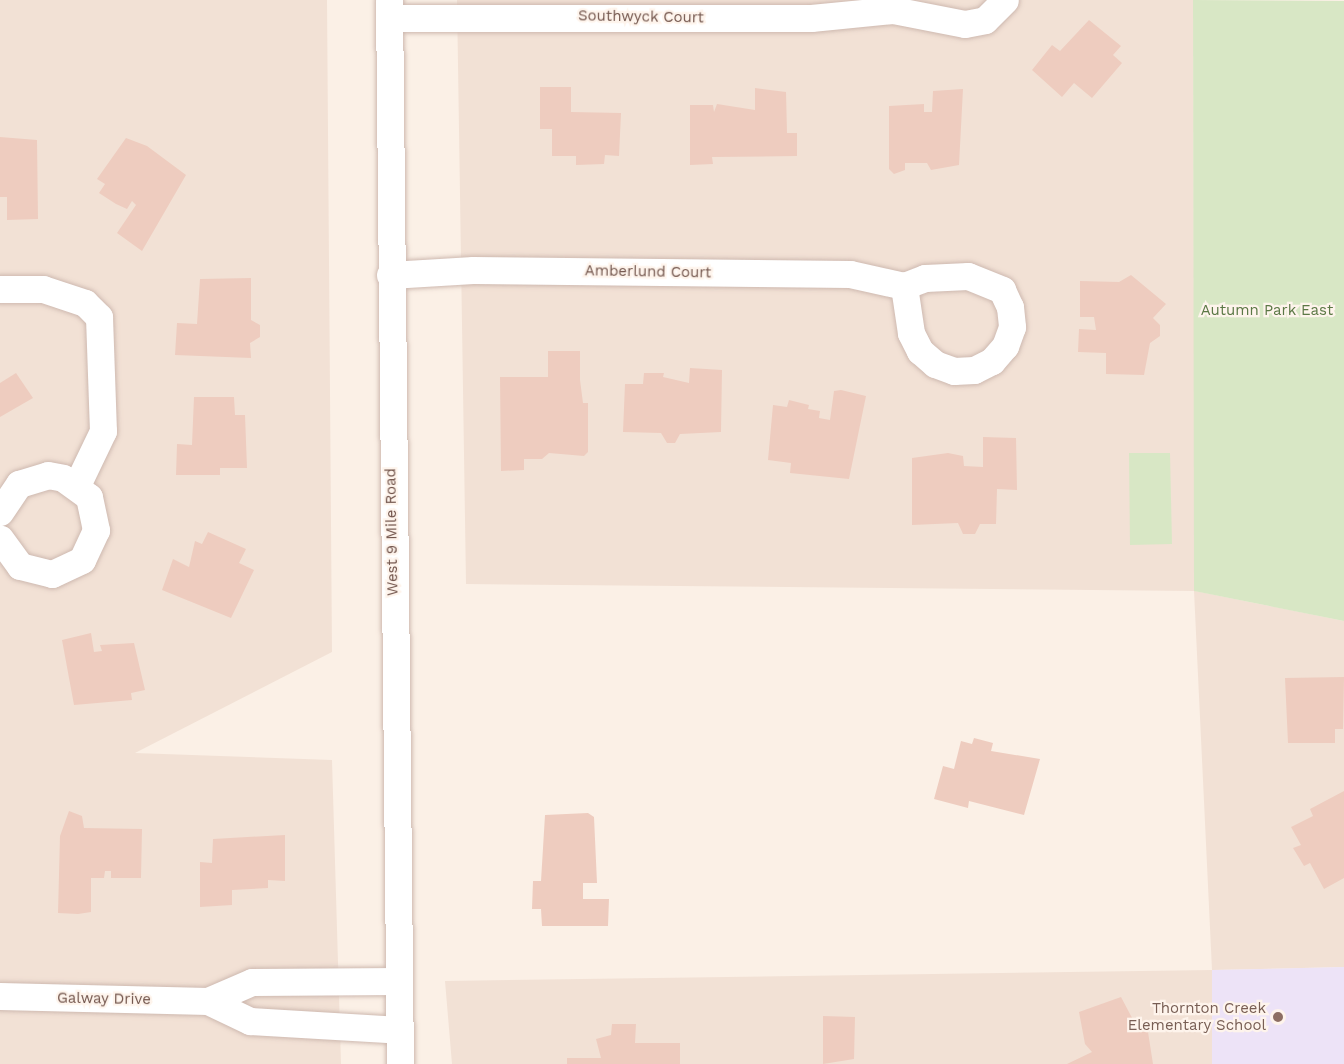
<!DOCTYPE html>
<html>
<head>
<meta charset="utf-8">
<style>
  body { margin:0 }
  #map { position:relative; width:1344px; height:1064px; overflow:hidden; background:#fbf0e6; font-family:"Work Sans",sans-serif }
  div>[style] { position:absolute }
  [style*='--x'] { left:calc(var(--x)*1px); top:calc(var(--y)*1px); width:calc(var(--w)*1px); rotate:calc(var(--a)*1deg) }
  .residential>* { inset:0; background:#f2e1d5 }
  .education>* { inset:0; background:#ede3f7 }
  .green>* { inset:0; background:#d8e7c5 }
  .building>* { inset:0; background:#eeccbf }
  .roads { filter:drop-shadow(0 0 2px #ceb9b0) drop-shadow(0 0 2px #ceb9b0) }
  .minor>* { height:27px; margin:-13.5px; padding:0 13.5px; transform-origin:13.5px; border-radius:13.5px; background:#fff }
  .dots>* { width:16px; height:16px; translate:-50% -50%; box-sizing:border-box; border:3px solid #fef4ec; border-radius:50% }
  span { translate:-50% -50%; white-space:nowrap; text-align:center; line-height:1.15; -webkit-text-stroke:4.5px #fef4ec; paint-order:stroke }
  .street-label { font-size:15px; color:#72554c }
  .park-label { font-size:15px; color:#5b7845 }
  .education-label { font-size:15px; color:#785e54 }
  .right { translate:-100% -50%; text-align:right }
</style>
</head>
<body>
<div id="map">
  <div class="residential">
    <i style="clip-path:polygon(0 0,327px 0,332px 652px,135px 753px,332px 760px,341px 1064px,0 1064px)"></i>
    <i style="clip-path:polygon(457px 0,1193px 0,1195px 591px,1344px 621px,1344px 967px,1213px 970px,1212px 1064px,452px 1064px,445px 981px,1212px 970px,1194px 591px,466px 584px)"></i>
  </div>
  <div class="education">
    <i style="clip-path:polygon(1344px 967px,1344px 1064px,1212px 1064px,1212px 970px)"></i>
  </div>
  <div class="green">
    <i style="clip-path:polygon(1193px 0,1344px 1px,1344px 621px,1194px 591px)"></i>
    <i style="clip-path:polygon(1129px 453px,1170px 453px,1172px 544px,1130px 545px)"></i>
  </div>
  <div class="building">
    <i style="clip-path:polygon(1089px 20px,1121px 46px,1113px 55px,1122px 63px,1092px 98px,1074px 83px,1062px 97px,1032px 70px,1052px 45px,1060px 51px)"></i>
    <i style="clip-path:polygon(540px 87px,571px 87px,571px 112px,621px 113px,619px 156px,605px 155px,604px 164px,576px 165px,576px 156px,552px 156px,552px 129px,540px 129px)"></i>
    <i style="clip-path:polygon(755px 88px,786px 92px,787px 133px,797px 133px,797px 156px,712px 157px,713px 164px,690px 165px,690px 105px,713px 105px,714px 112px,717px 104px,755px 110px)"></i>
    <i style="clip-path:polygon(963px 89px,959px 165px,931px 170px,927px 163px,905px 163px,905px 170px,894px 174px,889px 169px,889px 106px,924px 104px,924px 112px,932px 112px,933px 91px)"></i>
    <i style="clip-path:polygon(0 137px,37px 140px,38px 219px,7px 220px,7px 197px,0 197px)"></i>
    <i style="clip-path:polygon(126px 138px,147px 146px,186px 175px,142px 251px,117px 233px,136px 205px,132px 201px,127px 209px,116px 204px,99px 193px,105px 184px,97px 179px)"></i>
    <i style="clip-path:polygon(1131px 275px,1166px 304px,1153px 318px,1160px 325px,1160px 336px,1150px 343px,1144px 375px,1106px 374px,1106px 353px,1078px 352px,1079px 329px,1096px 330px,1094px 317px,1080px 317px,1080px 281px,1119px 282px)"></i>
    <i style="clip-path:polygon(251px 278px,251px 320px,260px 325px,260px 337px,250px 343px,251px 358px,175px 355px,177px 323px,197px 324px,200px 279px)"></i>
    <i style="clip-path:polygon(548px 351px,580px 351px,580px 380px,583px 403px,588px 403px,588px 452px,584px 456px,549px 453px,542px 459px,524px 459px,524px 470px,501px 471px,500px 377px,548px 377px)"></i>
    <i style="clip-path:polygon(690px 368px,722px 370px,721px 432px,680px 434px,675px 443px,667px 443px,661px 433px,623px 432px,625px 384px,643px 384px,644px 373px,664px 373px,663px 377px,689px 383px)"></i>
    <i style="clip-path:polygon(16px 373px,33px 398px,0 417px,0 383px)"></i>
    <i style="clip-path:polygon(841px 390px,866px 396px,849px 479px,790px 473px,791px 463px,768px 460px,773px 405px,787px 407px,789px 400px,809px 405px,808px 409px,820px 411px,819px 418px,830px 420px,834px 391px)"></i>
    <i style="clip-path:polygon(194px 397px,234px 397px,235px 415px,245px 415px,247px 468px,220px 468px,220px 475px,176px 475px,177px 444px,192px 445px)"></i>
    <i style="clip-path:polygon(983px 437px,1016px 438px,1017px 490px,997px 489px,996px 524px,980px 524px,975px 534px,963px 534px,958px 523px,912px 525px,912px 458px,948px 453px,963px 456px,964px 466px,983px 467px)"></i>
    <i style="clip-path:polygon(208px 532px,246px 549px,239px 563px,254px 570px,231px 618px,162px 590px,173px 559px,189px 567px,195px 541px,202px 544px)"></i>
    <i style="clip-path:polygon(91px 633px,94px 652px,102px 651px,100px 645px,134px 643px,145px 690px,131px 693px,132px 700px,74px 705px,62px 640px)"></i>
    <i style="clip-path:polygon(1344px 677px,1343px 729px,1335px 729px,1335px 743px,1288px 743px,1285px 678px)"></i>
    <i style="clip-path:polygon(974px 738px,993px 743px,991px 751px,1040px 759px,1024px 815px,969px 801px,968px 808px,934px 799px,943px 766px,954px 769px,961px 741px,972px 744px)"></i>
    <i style="clip-path:polygon(1344px 791px,1344px 878px,1324px 889px,1310px 863px,1304px 866px,1293px 848px,1301px 845px,1291px 827px,1313px 816px,1310px 809px)"></i>
    <i style="clip-path:polygon(69px 811px,82px 816px,84px 828px,142px 829px,141px 878px,111px 878px,111px 871px,105px 871px,104px 878px,91px 878px,91px 912px,78px 914px,58px 913px,60px 836px)"></i>
    <i style="clip-path:polygon(588px 813px,594px 817px,597px 883px,583px 883px,583px 899px,609px 899px,608px 926px,542px 926px,541px 909px,532px 909px,533px 881px,541px 881px,545px 815px)"></i>
    <i style="clip-path:polygon(285px 835px,285px 881px,268px 880px,268px 888px,232px 890px,232px 905px,200px 907px,200px 862px,212px 863px,213px 839px)"></i>
    <i style="clip-path:polygon(1121px 997px,1139px 1031px,1148px 1032px,1153px 1064px,1067px 1064px,1092px 1052px,1085px 1044px,1079px 1012px)"></i>
    <i style="clip-path:polygon(823px 1016px,855px 1017px,854px 1059px,823px 1064px)"></i>
    <i style="clip-path:polygon(612px 1024px,636px 1024px,635px 1043px,680px 1043px,680px 1064px,567px 1064px,567px 1058px,601px 1058px,596px 1039px,611px 1035px)"></i>
  </div>
  <div class="roads">
    <div class="minor">
      <i style="--x:389;--y:0;--w:1064;--a:89.41"></i>
      <i style="--x:389;--y:18;--w:422;--a:0"></i>
      <i style="--x:811;--y:18;--w:82;--a:-5.6"></i>
      <i style="--x:893;--y:10;--w:73;--a:11"></i>
      <i style="--x:965;--y:24;--w:20;--a:-11"></i>
      <i style="--x:985;--y:20;--w:28;--a:-45"></i>
      <i style="--x:390;--y:275;--w:83;--a:-3.4"></i>
      <i style="--x:473;--y:270;--w:377;--a:0.6"></i>
      <i style="--x:850;--y:274;--w:55;--a:12.5"></i>
      <i style="--x:904;--y:286;--w:22;--a:-21"></i>
      <i style="--x:925;--y:278;--w:43;--a:-2.7"></i>
      <i style="--x:968;--y:276;--w:37;--a:22"></i>
      <i style="--x:1002;--y:290;--w:19;--a:65"></i>
      <i style="--x:1010;--y:307;--w:20;--a:84"></i>
      <i style="--x:1012;--y:327;--w:20;--a:110"></i>
      <i style="--x:1005;--y:346;--w:20;--a:131"></i>
      <i style="--x:992;--y:361;--w:20;--a:153"></i>
      <i style="--x:974;--y:370;--w:20;--a:177"></i>
      <i style="--x:954;--y:371;--w:20;--a:-160"></i>
      <i style="--x:935;--y:364;--w:20;--a:-139"></i>
      <i style="--x:920;--y:351;--w:20;--a:-117"></i>
      <i style="--x:911;--y:333;--w:48;--a:-98.5"></i>
      <i style="--x:0;--y:289;--w:43;--a:0"></i>
      <i style="--x:43;--y:289;--w:44;--a:18.4"></i>
      <i style="--x:85;--y:303;--w:20;--a:45"></i>
      <i style="--x:99;--y:317;--w:114;--a:88"></i>
      <i style="--x:103;--y:431;--w:60;--a:115.7"></i>
      <i style="--x:0;--y:512;--w:34;--a:-56"></i>
      <i style="--x:19;--y:484;--w:30;--a:-17"></i>
      <i style="--x:48;--y:475;--w:15;--a:11"></i>
      <i style="--x:63;--y:478;--w:32;--a:36"></i>
      <i style="--x:89;--y:497;--w:34;--a:78"></i>
      <i style="--x:96;--y:530;--w:33;--a:115"></i>
      <i style="--x:82;--y:560;--w:33;--a:155"></i>
      <i style="--x:52;--y:574;--w:33;--a:-166"></i>
      <i style="--x:20;--y:566;--w:34;--a:-126"></i>
      <i style="--x:0;--y:996;--w:208;--a:1.4"></i>
      <i style="--x:208;--y:1001;--w:47;--a:25.5"></i>
      <i style="--x:250;--y:1021;--w:150;--a:3.4"></i>
      <i style="--x:208;--y:1001;--w:48;--a:-23.4"></i>
      <i style="--x:252;--y:982;--w:147;--a:-0.4"></i>
    </div>
  </div>
  <div class="dots">
    <i style="left:1278px;top:1017px;background:#8d6e63"></i>
  </div>
  <div class="street-label">
    <span style="left:641px;top:17px;rotate:1deg">Southwyck Court</span>
    <span style="left:648px;top:272px;rotate:1deg">Amberlund Court</span>
    <span style="left:392px;top:532px;rotate:-91deg">West 9 Mile Road</span>
    <span style="left:104px;top:999px;rotate:1deg">Galway Drive</span>
  </div>
  <div class="park-label">
    <span style="left:1267px;top:311px">Autumn Park East</span>
  </div>
  <div class="education-label">
    <span class="right" style="left:1266px;top:1017px">Thornton Creek<br>Elementary School</span>
  </div>
</div>
</body>
</html>
